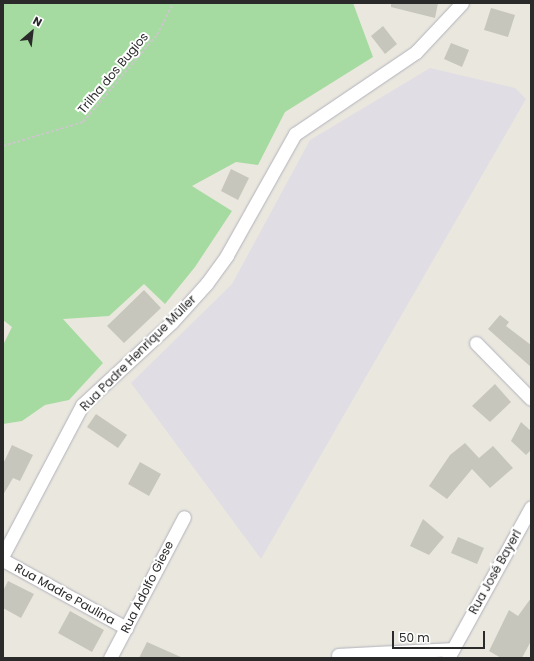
<!DOCTYPE html>
<html>
<head>
<meta charset="utf-8">
<style>
  body { margin:0 }
  #map { position:relative; width:534px; height:661px; overflow:hidden; background:#eae8de; font-family:Poppins,sans-serif }
  div>[style] { position:absolute }
  [style*='--x'] { left:calc(var(--x)*1px); top:calc(var(--y)*1px); width:calc(var(--w)*1px); rotate:calc(var(--a)*1deg) }
  .industrial>* { inset:0; background:#e1dde4 }
  .green>* { inset:0; background:#a5dba0 }
  .building>* { inset:0; background:#c6c6bc }
  .path>* { height:2px; margin-top:-1px; transform-origin:0; background:repeating-linear-gradient(90deg,#c8c8c8 0 3px,transparent 0 5px) }
  .roads { filter:drop-shadow(0 0 1px #b2b1bc) drop-shadow(0 0 1px #b2b1bc) }
  .street>* { height:13px; margin:-6.5px; padding:0 6.5px; transform-origin:6.5px; border-radius:6.5px; background:#fff }
  span { translate:-50% -50%; white-space:nowrap; text-align:center; line-height:1.15; -webkit-text-stroke:4px #fff; paint-order:stroke }
  .street-label { font-size:12px; color:#2a2a2a }
  .frame { position:absolute; inset:0; border:4px solid #2a2a2a; pointer-events:none }
  .north { position:absolute; left:12px; top:12px; width:40px; height:40px; -webkit-text-stroke:3px #fff; paint-order:stroke; rotate:28deg; font-size:11px; font-weight:700; line-height:16px; text-align:center; color:#2a2a2a }
  .north::after { content:''; display:block; margin:auto; width:14px; height:18px; background:#2a2a2a; clip-path:polygon(50% 0,100% 100%,50% 72%,0 100%) }
  .scale { position:absolute; left:392px; top:631px; width:93px; height:18px; box-sizing:border-box; border:2px solid #2a2a2a; border-top:0; padding-left:5px; font-size:12px; line-height:14px; white-space:nowrap; color:#2a2a2a; -webkit-text-stroke:3px #fff; paint-order:stroke }
</style>
</head>
<body>
<div id="map">
  <div class="industrial">
    <i style="clip-path:polygon(430px 68px,515px 88px,526px 99px,261px 559px,131px 383px,232px 284px,310px 140px)"></i>
  </div>
  <div class="green">
    <i style="clip-path:polygon(3px 3px,353px 3px,373px 57px,285px 112px,258px 165px,236px 162px,192px 186px,232px 211px,195px 267px,165px 304px,144px 284px,109px 316px,63px 319px,103px 363px,69px 400px,45px 405px,22px 421px,3px 424px,3px 345px,12px 327px,3px 320px)"></i>
  </div>
  <div class="building">
    <i style="clip-path:polygon(391px 3px,438px 3px,435px 18px,391px 7px)"></i>
    <i style="clip-path:polygon(491px 8px,515px 15px,508px 37px,484px 30px)"></i>
    <i style="clip-path:polygon(383px 26px,397px 44px,385px 54px,371px 36px)"></i>
    <i style="clip-path:polygon(451px 43px,469px 50px,462px 67px,444px 59px)"></i>
    <i style="clip-path:polygon(231px 169px,249px 178px,238px 200px,221px 191px)"></i>
    <i style="clip-path:polygon(144px 290px,161px 308px,124px 343px,107px 326px)"></i>
    <i style="clip-path:polygon(500px 315px,509px 322px,506px 326px,531px 345px,531px 367px,488px 329px)"></i>
    <i style="clip-path:polygon(495px 384px,511px 402px,490px 422px,472px 406px)"></i>
    <i style="clip-path:polygon(96px 414px,127px 435px,118px 448px,87px 427px)"></i>
    <i style="clip-path:polygon(521px 422px,531px 431px,531px 450px,526px 455px,511px 441px)"></i>
    <i style="clip-path:polygon(465px 443px,479px 458px,493px 446px,513px 468px,490px 488px,472px 469px,447px 499px,429px 486px,450px 455px)"></i>
    <i style="clip-path:polygon(12px 445px,33px 455px,20px 481px,13px 478px,3px 495px,3px 464px)"></i>
    <i style="clip-path:polygon(140px 462px,161px 474px,149px 496px,128px 484px)"></i>
    <i style="clip-path:polygon(423px 519px,444px 537px,429px 555px,410px 546px)"></i>
    <i style="clip-path:polygon(458px 537px,484px 548px,477px 564px,451px 553px)"></i>
    <i style="clip-path:polygon(8px 581px,34px 594px,21px 618px,3px 608px,3px 591px)"></i>
    <i style="clip-path:polygon(531px 598px,531px 641px,522px 658px,501px 658px,489px 651px,509px 610px,518px 616px)"></i>
    <i style="clip-path:polygon(70px 611px,104px 630px,92px 652px,58px 633px)"></i>
    <i style="clip-path:polygon(147px 642px,183px 658px,139px 658px)"></i>
  </div>
  <div class="path">
    <i style="--x:3;--y:146;--w:84;--a:-16.7"></i>
    <i style="--x:83;--y:122;--w:114;--a:-49.6"></i>
    <i style="--x:157;--y:35;--w:36;--a:-63"></i>
  </div>
  <div class="roads">
    <div class="street">
      <i style="--x:476;--y:343;--w:78;--a:45.5"></i>
      <i style="--x:3;--y:555;--w:170;--a:-62.2"></i>
      <i style="--x:82;--y:405;--w:122;--a:-42.7"></i>
      <i style="--x:172;--y:322;--w:52;--a:-48.1"></i>
      <i style="--x:207;--y:283;--w:34;--a:-54"></i>
      <i style="--x:227;--y:255;--w:139;--a:-60.7"></i>
      <i style="--x:295;--y:134;--w:146;--a:-34.1"></i>
      <i style="--x:416;--y:52;--w:67;--a:-46.8"></i>
      <i style="--x:3;--y:560;--w:141;--a:28.9"></i>
      <i style="--x:338;--y:655;--w:115;--a:-3"></i>
      <i style="--x:110;--y:658;--w:159;--a:-62.3"></i>
      <i style="--x:448;--y:658;--w:172;--a:-61.2"></i>
    </div>
  </div>
  <div class="street-label">
    <span style="left:113px;top:73px;rotate:-50deg">Trilha dos Bugios</span>
    <span style="left:138px;top:353px;rotate:-45deg">Rua Padre Henrique Müller</span>
    <span style="left:495px;top:572px;rotate:-61deg">Rua José Bayerl</span>
    <span style="left:147px;top:587px;rotate:-63deg">Rua Adolfo Giese</span>
    <span style="left:65px;top:594px;rotate:29deg">Rua Madre Paulina</span>
  </div>
  <div class="frame"></div>
  <div class="north">N</div>
  <div class="scale">50 m</div>
</div>
</body>
</html>
